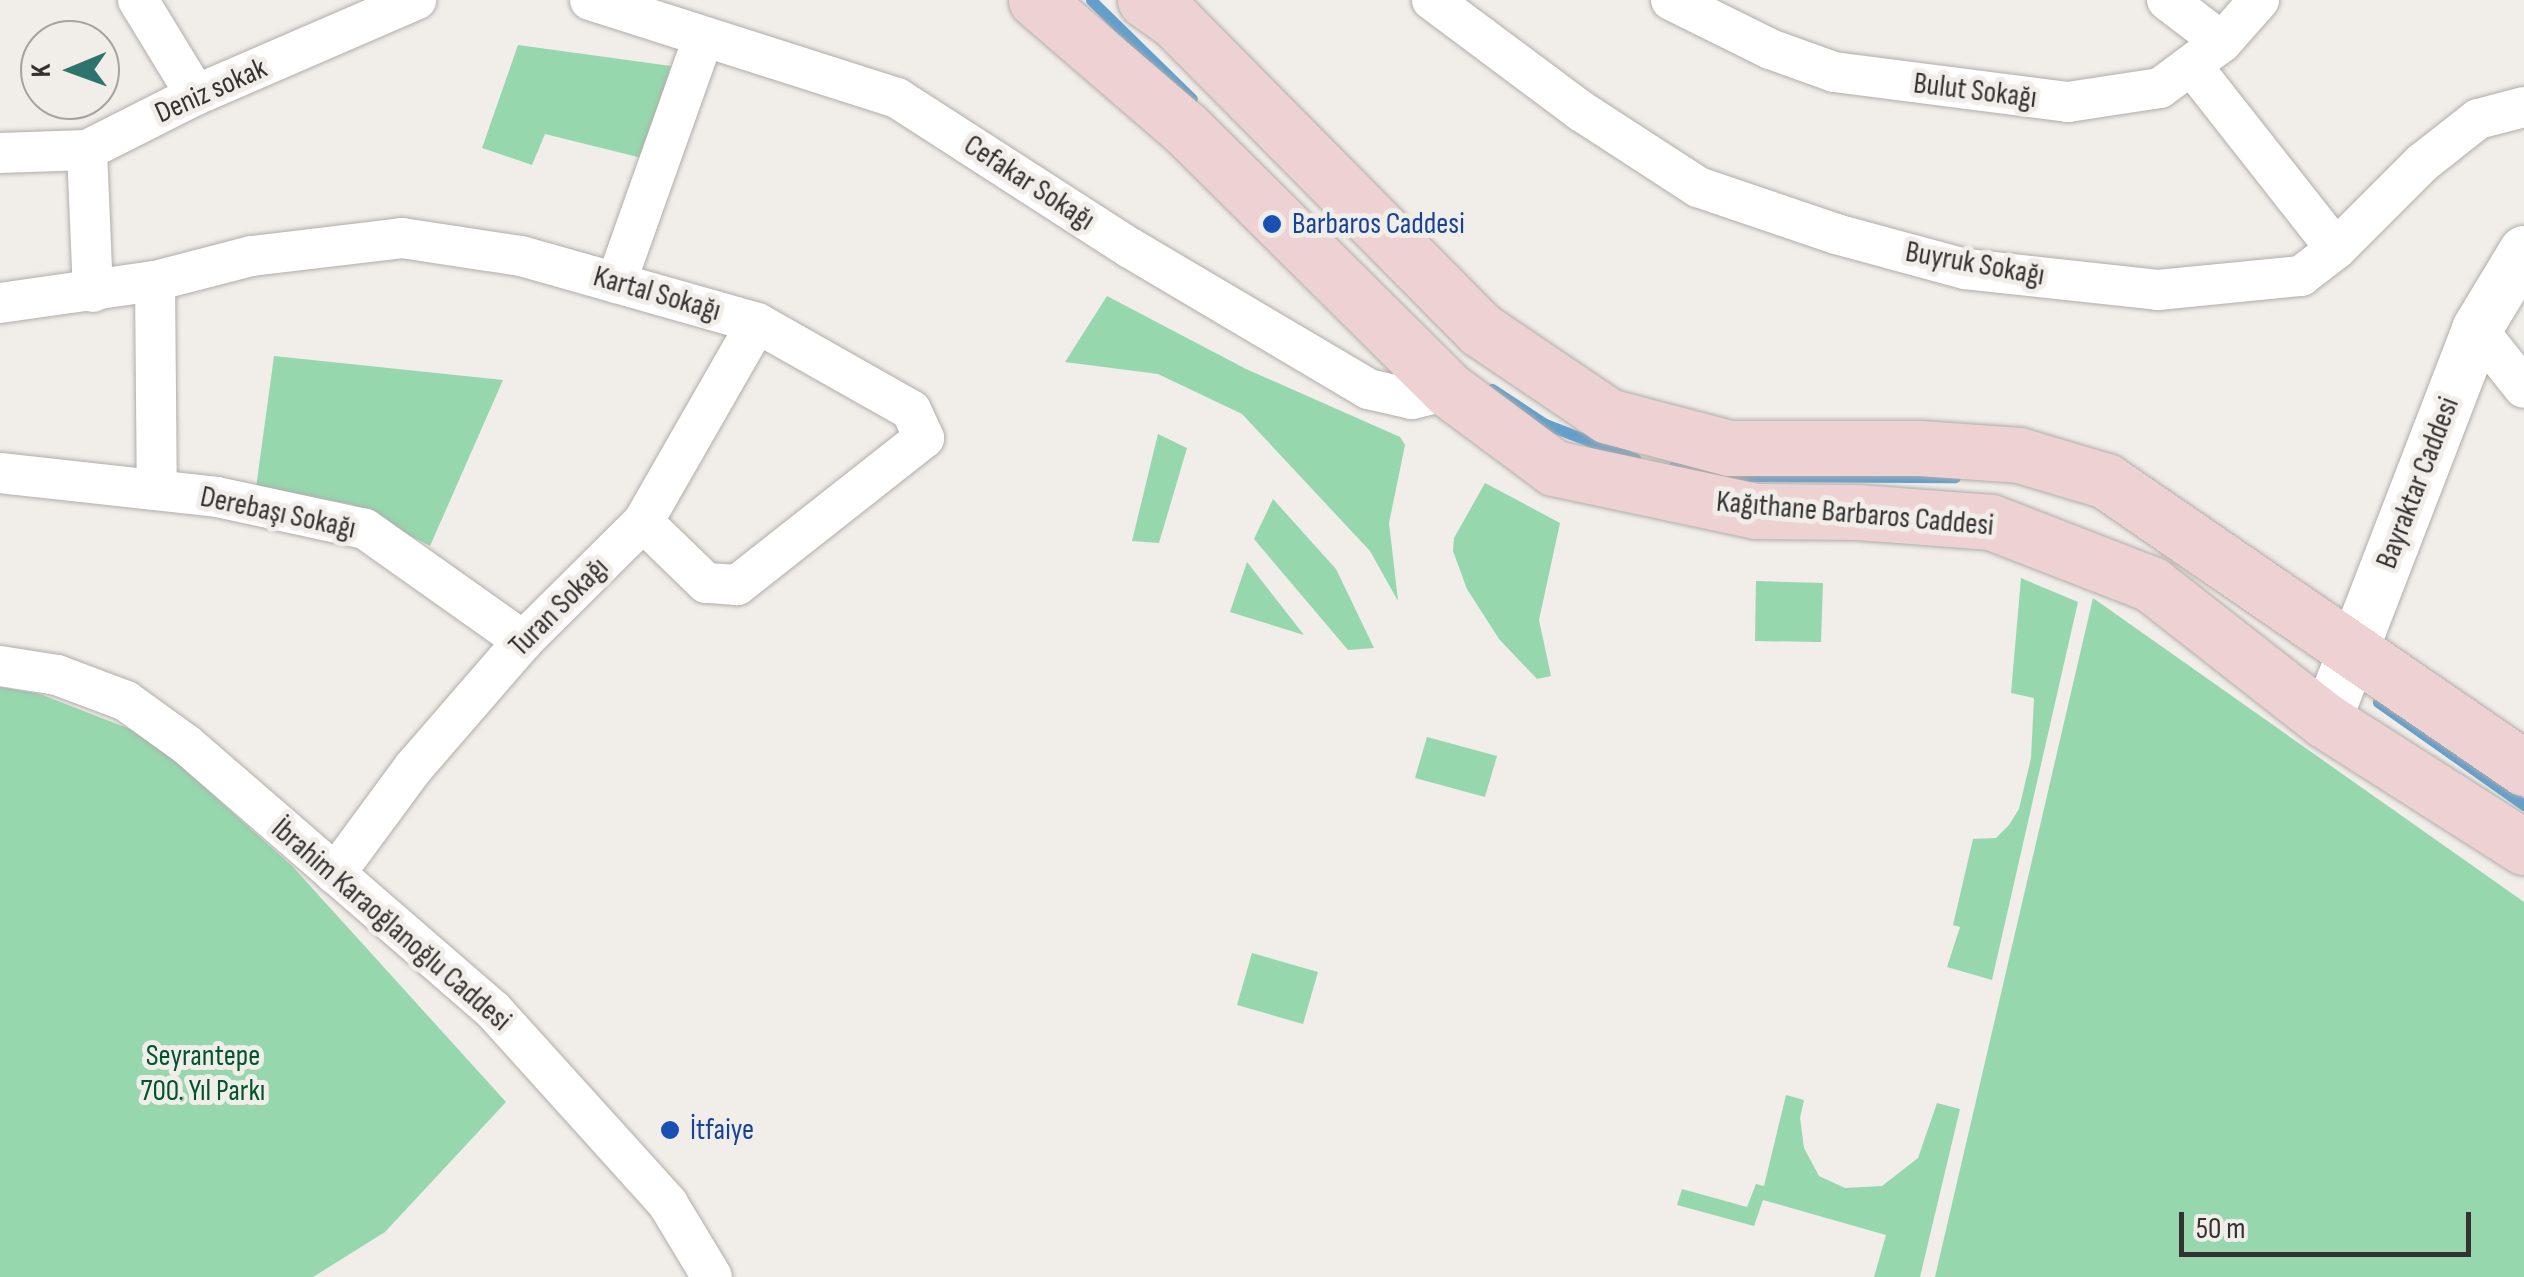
<!DOCTYPE html>
<html>
<head>
<meta charset="utf-8">
<style>
  body { margin:0 }
  #map { position:relative; width:2524px; height:1277px; overflow:hidden; background:#f1ede9; font-family:"Sofia Sans Condensed",sans-serif }
  div>[style] { position:absolute }
  [style*='--x'] { left:calc(var(--x)*1px); top:calc(var(--y)*1px); width:calc(var(--w)*1px); rotate:calc(var(--a)*1deg) }
  .green>* { inset:0; background:#97d7ae }
  .stream>* { height:11px; margin:-5.5px; padding:0 5.5px; transform-origin:5.5px; border-radius:5.5px; background:#649fcb }
  .roads { filter:drop-shadow(0 0 2px #b0ada9) drop-shadow(0 0 2px #b0ada9) }
  .minor>* { height:40px; margin:-20px; padding:0 20px; transform-origin:20px; border-radius:20px; background:#fff }
  .tertiary>* { height:50px; margin:-25px; padding:0 25px; transform-origin:25px; border-radius:25px; background:#fff }
  .secondary>* { height:55px; margin:-27.5px; padding:0 27.5px; transform-origin:27.5px; border-radius:27.5px; background:#eed2d3 }
  .dots>* { width:28px; height:28px; translate:-50% -50%; box-sizing:border-box; border:5px solid #f1ede9; border-radius:50% }
  span { translate:-50% -50%; white-space:nowrap; text-align:center; line-height:1.15; -webkit-text-stroke:10px #f1ede9; paint-order:stroke }
  .street-label { font-size:30px; color:#343332 }
  .transit-label { font-size:30px; color:#164399 }
  .left { translate:0 -50%; text-align:left }
  .park-label { font-size:30px; color:#00542e }
  .north { position:absolute; left:20px; top:20px; width:100px; height:100px; box-sizing:border-box; background:#f1ede9; border:2px solid #a5a3a0; border-radius:50%; rotate:269deg; font-size:28px; font-weight:700; line-height:40px; text-align:center; color:#343332 }
  .north::after { content:''; display:block; margin:auto; width:35px; height:45px; background:#2d746c; clip-path:polygon(50% 0,100% 100%,50% 72%,0 100%) }
  .scale { position:absolute; left:2179px; top:1212px; width:292px; height:45px; box-sizing:border-box; border:5px solid #343332; border-top:0; padding-left:12px; font-size:30px; line-height:35px; white-space:nowrap; color:#343332; -webkit-text-stroke:8px #f1ede9; paint-order:stroke }
</style>
</head>
<body>
<div id="map">
  <div class="green">
    <i style="clip-path:polygon(518px 45px,671px 66px,642px 158px,545px 134px,532px 165px,482px 148px)"></i>
    <i style="clip-path:polygon(1107px 296px,1246px 369px,1400px 437px,1405px 445px,1389px 523px,1398px 601px,1370px 551px,1242px 414px,1158px 374px,1065px 362px)"></i>
    <i style="clip-path:polygon(274px 356px,503px 380px,430px 546px,350px 504px,256px 488px)"></i>
    <i style="clip-path:polygon(1158px 434px,1187px 448px,1159px 543px,1132px 541px)"></i>
    <i style="clip-path:polygon(1485px 483px,1560px 523px,1539px 620px,1551px 676px,1537px 679px,1499px 639px,1467px 589px,1453px 551px,1454px 538px)"></i>
    <i style="clip-path:polygon(1273px 499px,1336px 569px,1374px 648px,1348px 650px,1254px 539px)"></i>
    <i style="clip-path:polygon(1247px 562px,1304px 635px,1230px 612px)"></i>
    <i style="clip-path:polygon(2021px 578px,2078px 602px,1992px 980px,1947px 967px,1960px 927px,1953px 925px,1973px 839px,1996px 838px,2009px 825px,2019px 809px,2031px 758px,2034px 698px,2011px 693px)"></i>
    <i style="clip-path:polygon(1756px 581px,1823px 583px,1821px 642px,1755px 641px)"></i>
    <i style="clip-path:polygon(2093px 598px,2524px 902px,2524px 1277px,1935px 1277px)"></i>
    <i style="clip-path:polygon(0 687px,40px 694px,135px 731px,172px 758px,293px 867px,506px 1102px,385px 1232px,313px 1277px,0 1277px)"></i>
    <i style="clip-path:polygon(1427px 737px,1497px 756px,1485px 797px,1415px 778px)"></i>
    <i style="clip-path:polygon(1252px 953px,1318px 972px,1303px 1024px,1237px 1005px)"></i>
    <i style="clip-path:polygon(1786px 1095px,1804px 1100px,1800px 1118px,1804px 1148px,1819px 1176px,1845px 1188px,1882px 1186px,1918px 1158px,1937px 1103px,1960px 1109px,1920px 1277px,1874px 1277px,1886px 1235px,1763px 1200px,1754px 1226px,1677px 1205px,1682px 1189px,1747px 1207px,1756px 1184px,1764px 1186px)"></i>
  </div>
  <div class="stream">
    <i style="--x:1091;--y:0;--w:141;--a:44.4"></i>
    <i style="--x:1492;--y:389;--w:64;--a:33.4"></i>
    <i style="--x:1545;--y:424;--w:97;--a:21"></i>
    <i style="--x:1674;--y:466;--w:65;--a:8.9"></i>
    <i style="--x:1738;--y:476;--w:217;--a:0.3"></i>
    <i style="--x:2378;--y:702;--w:179;--a:35.2"></i>
  </div>
  <div class="roads">
    <div class="minor">
      <i style="--x:138;--y:0;--w:111;--a:58.6"></i>
      <i style="--x:590;--y:0;--w:322;--a:17.7"></i>
      <i style="--x:897;--y:98;--w:277;--a:32.8"></i>
      <i style="--x:1130;--y:248;--w:277;--a:30.6"></i>
      <i style="--x:1368;--y:389;--w:45;--a:12.8"></i>
      <i style="--x:1412;--y:399;--w:38;--a:-14"></i>
      <i style="--x:1432;--y:0;--w:186;--a:36.7"></i>
      <i style="--x:1581;--y:111;--w:140;--a:33"></i>
      <i style="--x:1698;--y:187;--w:146;--a:18.8"></i>
      <i style="--x:1836;--y:234;--w:134;--a:15.2"></i>
      <i style="--x:1965;--y:269;--w:194;--a:6.2"></i>
      <i style="--x:2158;--y:290;--w:144;--a:-5.6"></i>
      <i style="--x:2301;--y:276;--w:44;--a:-37.6"></i>
      <i style="--x:2336;--y:249;--w:122;--a:-45"></i>
      <i style="--x:2422;--y:163;--w:71;--a:-38.2"></i>
      <i style="--x:2478;--y:119;--w:48;--a:-14.6"></i>
      <i style="--x:1671;--y:0;--w:110;--a:26.3"></i>
      <i style="--x:1770;--y:49;--w:68;--a:19.8"></i>
      <i style="--x:1834;--y:72;--w:236;--a:7.3"></i>
      <i style="--x:2068;--y:102;--w:93;--a:-8.7"></i>
      <i style="--x:2160;--y:88;--w:77;--a:-36.6"></i>
      <i style="--x:2222;--y:42;--w:56;--a:-48.6"></i>
      <i style="--x:2167;--y:0;--w:69;--a:37.4"></i>
      <i style="--x:2192;--y:66;--w:233;--a:51.8"></i>
      <i style="--x:87;--y:150;--w:142;--a:87.6"></i>
      <i style="--x:0;--y:153;--w:87;--a:-2"></i>
      <i style="--x:87;--y:150;--w:122;--a:-26.8"></i>
      <i style="--x:196;--y:95;--w:240;--a:-23.4"></i>
      <i style="--x:155;--y:281;--w:209;--a:89.5"></i>
      <i style="--x:616;--y:283;--w:260;--a:-70.4"></i>
      <i style="--x:0;--y:303;--w:157;--a:-8.1"></i>
      <i style="--x:155;--y:281;--w:100;--a:-14.5"></i>
      <i style="--x:252;--y:256;--w:151;--a:-6.8"></i>
      <i style="--x:402;--y:238;--w:120;--a:8.6"></i>
      <i style="--x:521;--y:256;--w:245;--a:15.8"></i>
      <i style="--x:757;--y:323;--w:177;--a:29.5"></i>
      <i style="--x:911;--y:410;--w:31;--a:65"></i>
      <i style="--x:924;--y:438;--w:238;--a:141.8"></i>
      <i style="--x:737;--y:585;--w:31;--a:-176"></i>
      <i style="--x:706;--y:583;--w:88;--a:-135.9"></i>
      <i style="--x:2477;--y:329;--w:75;--a:51.5"></i>
      <i style="--x:0;--y:473;--w:218;--a:6.3"></i>
      <i style="--x:217;--y:497;--w:151;--a:12.2"></i>
      <i style="--x:365;--y:529;--w:194;--a:35.3"></i>
      <i style="--x:0;--y:666;--w:58;--a:9"></i>
      <i style="--x:57;--y:675;--w:74;--a:20.6"></i>
      <i style="--x:126;--y:701;--w:75;--a:35.8"></i>
      <i style="--x:187;--y:745;--w:405;--a:40.9"></i>
      <i style="--x:493;--y:1010;--w:261;--a:47.9"></i>
      <i style="--x:668;--y:1204;--w:85;--a:58.9"></i>
      <i style="--x:335;--y:874;--w:133;--a:-53.6"></i>
      <i style="--x:414;--y:767;--w:167;--a:-49.1"></i>
      <i style="--x:523;--y:641;--w:169;--a:-44.8"></i>
      <i style="--x:643;--y:522;--w:229;--a:-60.2"></i>
    </div>
    <div class="tertiary">
      <i style="--x:2326;--y:721;--w:420;--a:-68.9"></i>
      <i style="--x:2477;--y:329;--w:91;--a:-58.9"></i>
    </div>
    <div class="secondary">
      <i style="--x:1036;--y:0;--w:196;--a:40.7"></i>
      <i style="--x:1185;--y:128;--w:372;--a:44.8"></i>
      <i style="--x:1449;--y:390;--w:131;--a:36.6"></i>
      <i style="--x:1554;--y:468;--w:207;--a:12"></i>
      <i style="--x:1756;--y:511;--w:102;--a:0.6"></i>
      <i style="--x:1858;--y:512;--w:133;--a:4.3"></i>
      <i style="--x:1991;--y:522;--w:172;--a:21.2"></i>
      <i style="--x:2151;--y:584;--w:222;--a:38.1"></i>
      <i style="--x:2326;--y:721;--w:235;--a:32.5"></i>
      <i style="--x:1145;--y:0;--w:37;--a:35"></i>
      <i style="--x:1175;--y:21;--w:435;--a:45.3"></i>
      <i style="--x:1481;--y:330;--w:153;--a:34.1"></i>
      <i style="--x:1608;--y:416;--w:125;--a:14.8"></i>
      <i style="--x:1729;--y:448;--w:191;--a:0"></i>
      <i style="--x:1920;--y:448;--w:99;--a:4"></i>
      <i style="--x:2019;--y:455;--w:91;--a:16.6"></i>
      <i style="--x:2106;--y:481;--w:507;--a:34.47"></i>
    </div>
  </div>
  <div class="dots">
    <i style="left:1272px;top:224px;background:#1a4fb4"></i>
    <i style="left:670px;top:1130px;background:#1a4fb4"></i>
  </div>
  <div class="street-label">
    <span style="left:211px;top:91px;rotate:-24deg">Deniz sokak</span>
    <span style="left:1975px;top:91px;rotate:7deg">Bulut Sokağı</span>
    <span style="left:1029px;top:183px;rotate:33deg">Cefakar Sokağı</span>
    <span style="left:1975px;top:264px;rotate:10deg">Buyruk Sokağı</span>
    <span style="left:657px;top:294px;rotate:16deg">Kartal Sokağı</span>
    <span style="left:2418px;top:483px;rotate:-69deg">Bayraktar Caddesi</span>
    <span style="left:278px;top:513px;rotate:12deg">Derebaşı Sokağı</span>
    <span style="left:1855px;top:514px;rotate:5deg">Kağıthane Barbaros Caddesi</span>
    <span style="left:559px;top:607px;rotate:-45deg">Turan Sokağı</span>
    <span style="left:391px;top:925px;rotate:41deg">İbrahim Karaoğlanoğlu Caddesi</span>
  </div>
  <div class="transit-label">
    <span class="left" style="left:1292px;top:224px">Barbaros Caddesi</span>
    <span class="left" style="left:690px;top:1130px">İtfaiye</span>
  </div>
  <div class="park-label">
    <span style="left:203px;top:1073px">Seyrantepe<br>700. Yıl Parkı</span>
  </div>
  <div class="north">K</div>
  <div class="scale">50 m</div>
</div>
</body>
</html>
